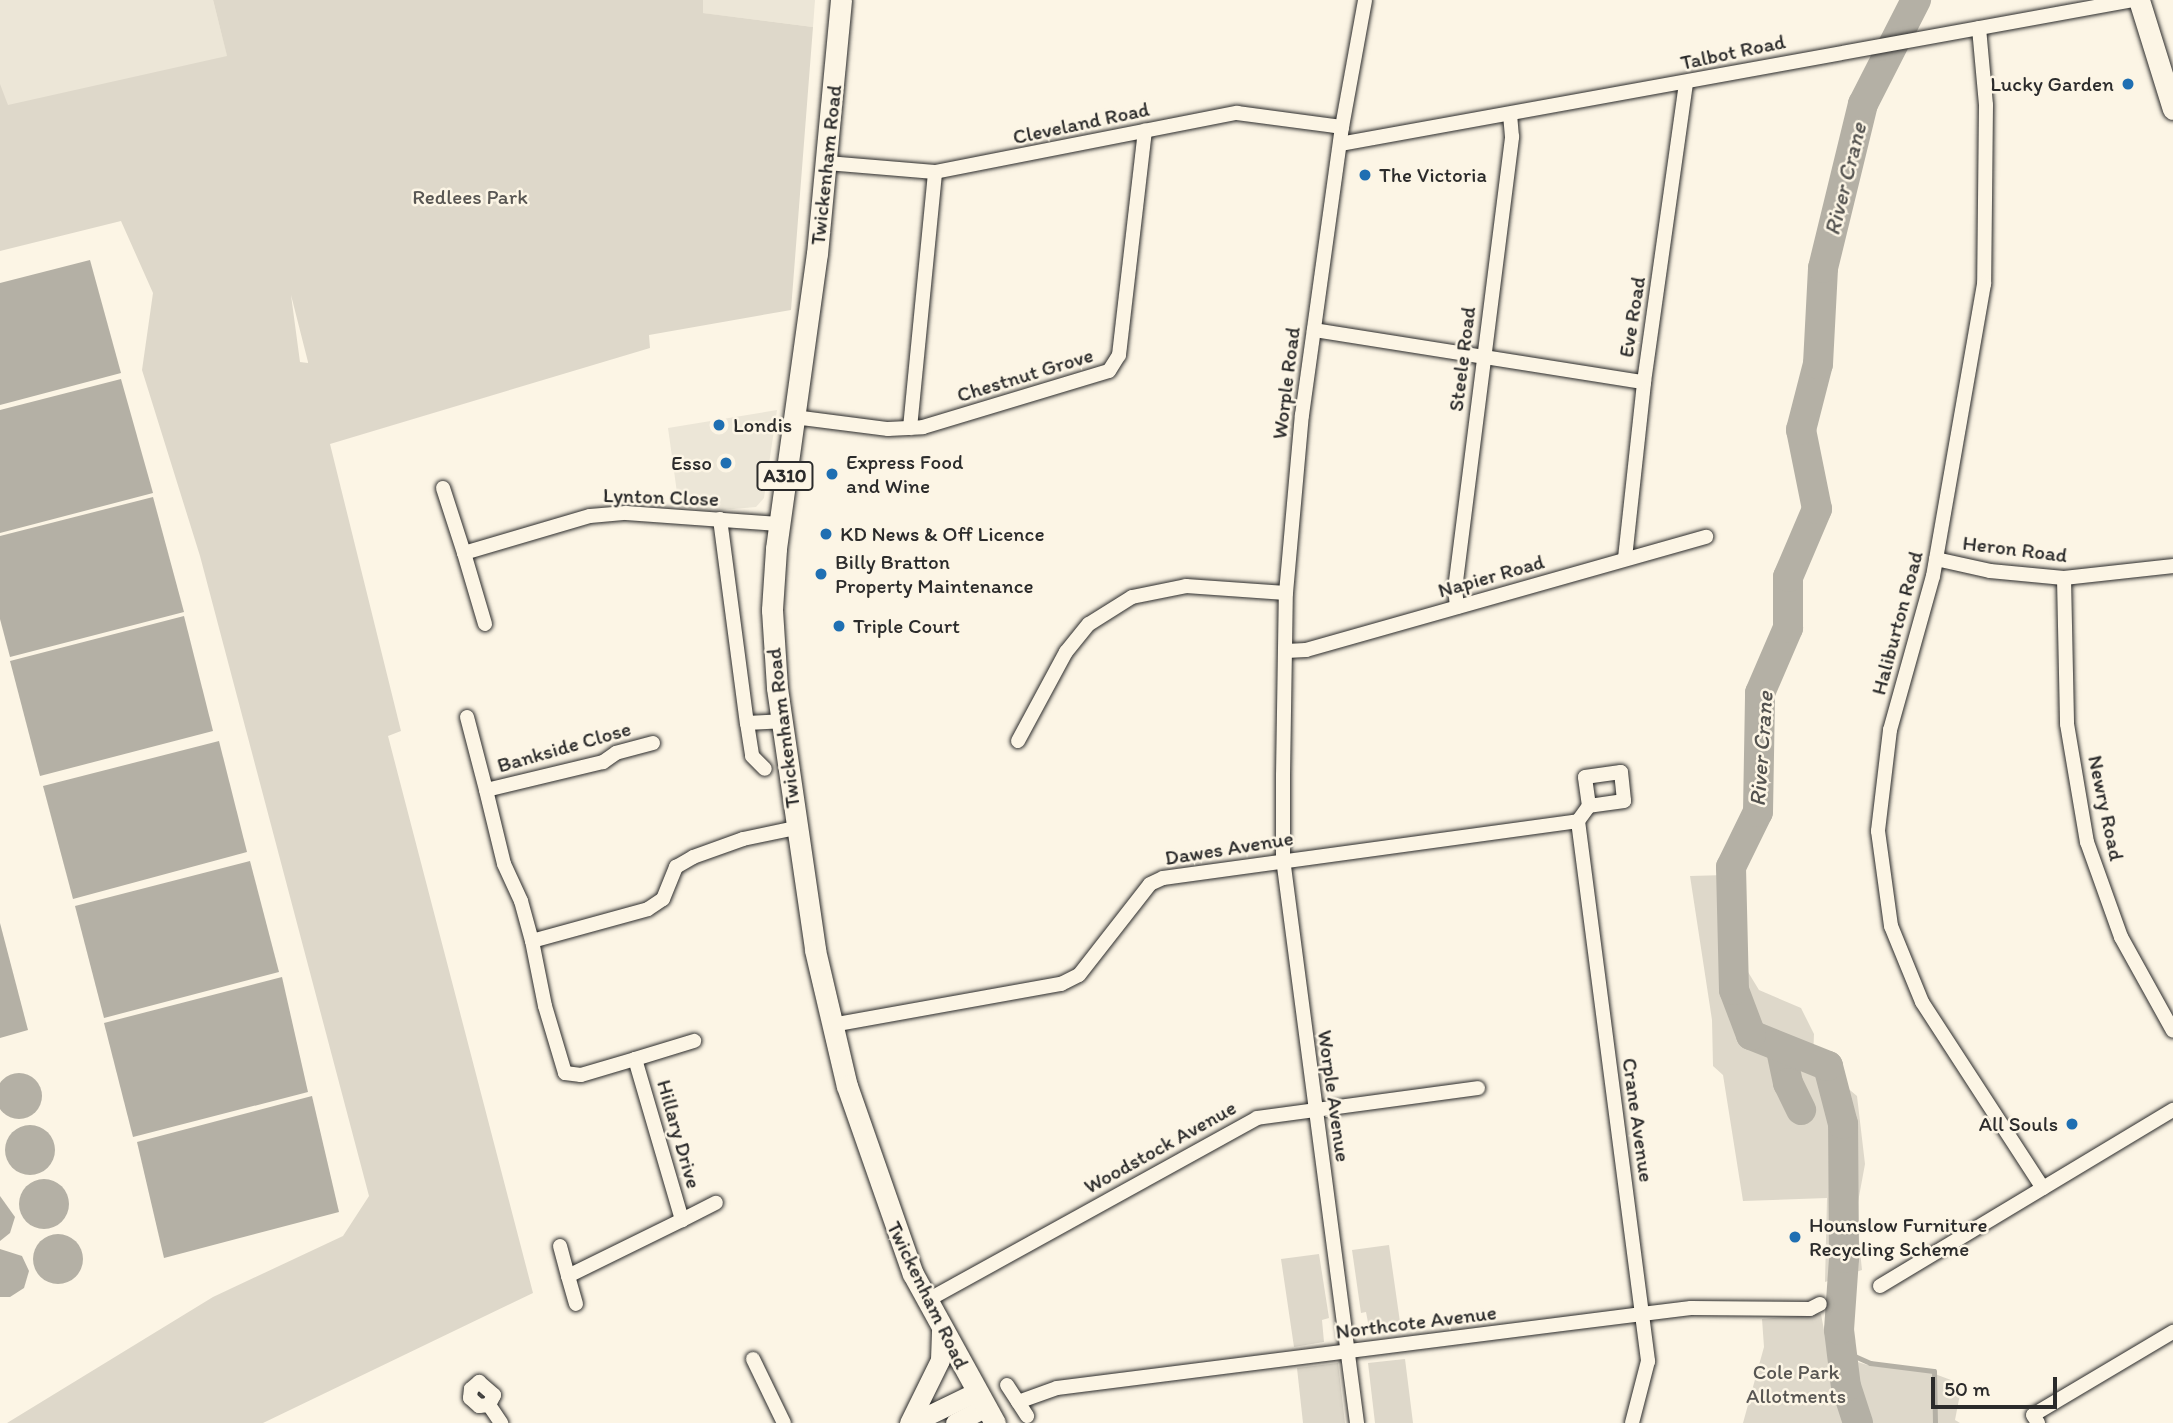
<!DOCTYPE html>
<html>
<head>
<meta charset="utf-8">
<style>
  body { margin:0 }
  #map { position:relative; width:2173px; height:1423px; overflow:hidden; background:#fcf5e5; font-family:Itim,sans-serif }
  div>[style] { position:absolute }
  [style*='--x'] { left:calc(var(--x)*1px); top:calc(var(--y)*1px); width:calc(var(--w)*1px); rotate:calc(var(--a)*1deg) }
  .built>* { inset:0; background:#ece6d7 }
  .green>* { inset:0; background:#ded8ca }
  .water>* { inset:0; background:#b4b0a5 }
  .round { border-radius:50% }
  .stream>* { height:5px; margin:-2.5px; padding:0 2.5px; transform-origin:2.5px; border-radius:2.5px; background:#b4b0a5 }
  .river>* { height:30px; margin:-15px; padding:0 15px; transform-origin:15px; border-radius:15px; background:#b4b0a5 }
  .roads { filter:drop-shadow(0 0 2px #2b2b2b) drop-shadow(0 0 2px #2b2b2b) }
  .street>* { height:14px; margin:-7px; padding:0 7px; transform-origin:7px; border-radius:7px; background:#fcf5e5 }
  .secondary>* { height:19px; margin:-9.5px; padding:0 9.5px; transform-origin:9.5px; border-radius:9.5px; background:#fcf5e5 }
  .primary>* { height:21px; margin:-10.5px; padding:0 10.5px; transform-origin:10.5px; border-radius:10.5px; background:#fcf5e5 }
  .dots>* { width:19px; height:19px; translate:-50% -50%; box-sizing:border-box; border:4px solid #fcf5e5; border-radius:50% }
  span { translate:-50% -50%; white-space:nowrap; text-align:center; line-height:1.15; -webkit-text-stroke:5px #fcf5e5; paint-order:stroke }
  .shield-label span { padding:2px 5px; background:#fcf5e5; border:2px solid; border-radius:5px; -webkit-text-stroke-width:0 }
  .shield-label { font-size:19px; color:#2b2b2b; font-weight:700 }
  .street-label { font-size:21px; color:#2b2b2b }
  .poi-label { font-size:21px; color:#2b2b2b }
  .right { translate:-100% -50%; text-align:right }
  .left { translate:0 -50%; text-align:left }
  .park-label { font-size:21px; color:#585653 }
  .water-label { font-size:23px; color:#545350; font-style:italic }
  .scale { position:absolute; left:1931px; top:1377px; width:126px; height:32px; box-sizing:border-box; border:4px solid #2b2b2b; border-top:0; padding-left:9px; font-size:21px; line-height:24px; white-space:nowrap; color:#2b2b2b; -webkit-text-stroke:5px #fcf5e5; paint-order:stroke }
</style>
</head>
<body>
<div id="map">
  <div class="built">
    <i style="clip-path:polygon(0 0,213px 0,228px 59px,10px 113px,0 88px)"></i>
    <i style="clip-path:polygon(703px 0,815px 0,813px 27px,702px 13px)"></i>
    <i style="clip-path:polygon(777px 410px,764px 498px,756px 507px,710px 511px,679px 507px,668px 428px)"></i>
  </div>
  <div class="green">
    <i style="clip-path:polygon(evenodd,213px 0,703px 0,703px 13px,813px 27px,791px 310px,649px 335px,650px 348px,330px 444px,401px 731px,388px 736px,533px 1293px,263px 1423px,7px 1423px,213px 1297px,343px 1236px,369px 1196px,200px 556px,142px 370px,153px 293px,121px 221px,0 251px,0 84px,8px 105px,227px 56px,213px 0,291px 295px,308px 362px,308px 363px,300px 362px,291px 295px)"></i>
    <i style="clip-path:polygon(1726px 875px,1748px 972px,1759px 990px,1801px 1008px,1814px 1034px,1813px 1059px,1857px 1096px,1865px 1164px,1856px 1213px,1862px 1270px,1825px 1282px,1827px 1198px,1743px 1201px,1723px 1075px,1713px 1066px,1712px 1020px,1690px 876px)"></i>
    <i style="clip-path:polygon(1389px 1245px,1401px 1329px,1370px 1333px,1366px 1312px,1361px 1313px,1352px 1250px)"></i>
    <i style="clip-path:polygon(1319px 1254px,1329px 1318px,1322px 1320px,1324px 1342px,1294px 1347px,1281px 1259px)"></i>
    <i style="clip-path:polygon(1821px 1314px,1835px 1389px,1846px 1423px,1743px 1423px,1764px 1347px,1762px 1319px)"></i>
    <i style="clip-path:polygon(1405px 1359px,1413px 1423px,1375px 1423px,1368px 1363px)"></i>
    <i style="clip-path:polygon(1851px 1360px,1871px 1366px,1916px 1367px,1951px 1380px,1961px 1389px,1955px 1420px,1960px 1423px,1868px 1423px)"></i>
    <i style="clip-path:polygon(1338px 1363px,1345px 1423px,1303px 1423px,1297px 1368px)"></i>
  </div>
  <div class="water">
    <i style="clip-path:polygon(90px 260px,121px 373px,0 405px,0 283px)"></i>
    <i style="clip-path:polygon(121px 379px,153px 493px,0 533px,0 410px)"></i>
    <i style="clip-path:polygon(153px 497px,184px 612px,10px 657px,0 619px,0 536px)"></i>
    <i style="clip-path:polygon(184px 616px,213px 731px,40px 776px,10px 661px)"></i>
    <i style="clip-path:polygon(219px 741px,247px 852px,73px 899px,43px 786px)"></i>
    <i style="clip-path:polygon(250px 861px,279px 972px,104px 1018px,75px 906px)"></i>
    <i style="clip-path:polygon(0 923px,28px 1030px,0 1038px)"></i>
    <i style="clip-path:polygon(282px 977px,308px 1092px,133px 1137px,104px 1023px)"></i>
    <i class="round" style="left:-4px;top:1073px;width:46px;height:46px"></i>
    <i style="clip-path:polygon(312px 1096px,339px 1212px,164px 1258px,137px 1142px)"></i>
    <i class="round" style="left:5px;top:1125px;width:50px;height:50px"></i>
    <i class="round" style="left:19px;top:1179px;width:50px;height:50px"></i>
    <i style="clip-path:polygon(0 1196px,15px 1217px,10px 1233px,0 1241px)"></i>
    <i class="round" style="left:33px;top:1234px;width:50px;height:50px"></i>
    <i style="clip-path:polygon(0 1249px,22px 1256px,29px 1271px,24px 1288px,10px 1297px,0 1297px)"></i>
  </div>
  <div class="stream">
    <i style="--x:1841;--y:1350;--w:32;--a:24"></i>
    <i style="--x:1870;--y:1363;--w:64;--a:7.1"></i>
    <i style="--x:1934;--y:1371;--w:52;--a:88.9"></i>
  </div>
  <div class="river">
    <i style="--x:1781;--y:1050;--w:34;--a:78"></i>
    <i style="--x:1788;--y:1083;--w:30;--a:64"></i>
    <i style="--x:1858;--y:1423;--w:38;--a:-108"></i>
    <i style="--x:1846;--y:1387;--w:57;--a:-97"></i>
    <i style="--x:1839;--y:1330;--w:72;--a:-86"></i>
    <i style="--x:1844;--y:1258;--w:134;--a:-90.4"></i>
    <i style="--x:1843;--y:1124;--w:60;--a:-104.5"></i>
    <i style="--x:1828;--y:1066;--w:83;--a:-158.1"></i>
    <i style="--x:1751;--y:1035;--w:48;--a:-110.7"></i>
    <i style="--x:1734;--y:990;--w:123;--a:-91.4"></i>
    <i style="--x:1731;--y:867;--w:61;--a:-63.9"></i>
    <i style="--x:1758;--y:812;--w:119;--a:-89"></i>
    <i style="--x:1760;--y:693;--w:71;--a:-66.7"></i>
    <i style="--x:1788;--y:628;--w:51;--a:-90"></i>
    <i style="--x:1788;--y:577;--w:74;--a:-66.9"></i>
    <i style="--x:1817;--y:509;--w:81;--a:-101.4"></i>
    <i style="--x:1801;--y:430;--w:68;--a:-75.6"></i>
    <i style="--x:1818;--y:364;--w:96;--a:-87"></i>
    <i style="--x:1823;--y:268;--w:169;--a:-76.3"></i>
    <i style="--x:1863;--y:104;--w:117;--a:-63"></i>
  </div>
  <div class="roads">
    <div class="street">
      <i style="--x:1979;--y:28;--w:77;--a:84.8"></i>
      <i style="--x:1986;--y:105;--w:179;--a:90.6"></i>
      <i style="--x:1984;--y:284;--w:296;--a:99.9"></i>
      <i style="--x:1933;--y:576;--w:160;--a:105.6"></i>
      <i style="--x:1890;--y:730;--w:102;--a:96.8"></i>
      <i style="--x:1878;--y:831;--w:96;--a:82.2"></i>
      <i style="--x:1891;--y:926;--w:82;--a:67.8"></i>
      <i style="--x:1922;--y:1002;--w:222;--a:57"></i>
      <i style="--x:1340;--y:144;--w:807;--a:-10.28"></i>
      <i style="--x:827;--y:163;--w:108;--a:4.8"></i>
      <i style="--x:935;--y:172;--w:308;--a:-11.1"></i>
      <i style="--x:1237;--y:113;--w:106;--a:7.6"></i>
      <i style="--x:1314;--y:330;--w:334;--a:9"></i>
      <i style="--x:794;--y:417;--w:95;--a:7.3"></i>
      <i style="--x:888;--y:429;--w:35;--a:-3"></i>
      <i style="--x:923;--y:427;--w:194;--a:-16.8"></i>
      <i style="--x:1109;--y:371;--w:19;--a:-58"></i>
      <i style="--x:1119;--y:355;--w:226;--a:-83.4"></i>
      <i style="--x:910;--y:428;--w:257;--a:-84.4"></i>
      <i style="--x:443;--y:488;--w:68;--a:72.1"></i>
      <i style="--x:464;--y:553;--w:131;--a:-16.4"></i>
      <i style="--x:590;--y:516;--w:36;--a:-5"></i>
      <i style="--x:626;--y:513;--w:153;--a:4.1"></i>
      <i style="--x:720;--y:519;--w:206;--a:82.5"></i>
      <i style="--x:747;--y:723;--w:34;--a:-3"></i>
      <i style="--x:464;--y:553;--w:74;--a:73.5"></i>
      <i style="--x:1625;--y:558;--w:177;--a:-83.8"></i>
      <i style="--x:1644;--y:382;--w:302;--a:-82"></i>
      <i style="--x:1936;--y:559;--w:55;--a:12.5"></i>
      <i style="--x:1990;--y:571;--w:74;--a:5.4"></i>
      <i style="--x:2064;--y:578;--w:110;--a:-6.3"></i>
      <i style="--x:2064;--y:578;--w:146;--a:88.8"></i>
      <i style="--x:2067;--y:724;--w:120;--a:80.4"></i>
      <i style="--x:2087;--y:842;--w:101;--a:70.3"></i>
      <i style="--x:2121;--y:937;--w:107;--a:61"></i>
      <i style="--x:1457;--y:607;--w:18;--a:-96"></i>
      <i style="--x:1455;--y:589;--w:456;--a:-82.8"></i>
      <i style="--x:1512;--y:137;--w:21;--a:-95"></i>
      <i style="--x:1286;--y:651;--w:20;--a:-3"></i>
      <i style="--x:1306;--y:650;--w:416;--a:-15.8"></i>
      <i style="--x:467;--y:717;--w:75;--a:75.4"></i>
      <i style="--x:747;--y:723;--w:33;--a:81"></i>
      <i style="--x:752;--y:756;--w:18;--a:45"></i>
      <i style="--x:1018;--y:741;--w:101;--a:-61.7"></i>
      <i style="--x:1066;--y:652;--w:36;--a:-51"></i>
      <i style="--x:1089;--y:624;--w:51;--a:-32.1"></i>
      <i style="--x:1132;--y:597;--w:55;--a:-11.5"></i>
      <i style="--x:1186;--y:586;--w:100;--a:4"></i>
      <i style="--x:653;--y:743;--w:38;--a:165"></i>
      <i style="--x:616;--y:753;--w:16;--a:145"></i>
      <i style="--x:603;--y:762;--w:120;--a:166.5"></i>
      <i style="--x:486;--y:790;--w:76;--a:76.3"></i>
      <i style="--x:504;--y:864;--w:41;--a:65.3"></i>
      <i style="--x:521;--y:901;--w:41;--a:74.6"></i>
      <i style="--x:532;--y:941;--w:120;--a:-15.4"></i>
      <i style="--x:648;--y:909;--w:18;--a:-34"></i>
      <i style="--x:663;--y:899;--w:35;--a:-68"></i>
      <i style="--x:676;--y:867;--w:20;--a:-30"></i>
      <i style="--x:693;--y:857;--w:53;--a:-19.8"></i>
      <i style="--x:743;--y:839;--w:53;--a:-11.9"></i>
      <i style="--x:1578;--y:821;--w:545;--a:82.61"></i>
      <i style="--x:1648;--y:1361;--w:64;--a:104.5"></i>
      <i style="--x:532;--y:941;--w:66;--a:78.7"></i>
      <i style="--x:545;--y:1006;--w:70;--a:73.4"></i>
      <i style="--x:565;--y:1073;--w:16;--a:7"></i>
      <i style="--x:581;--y:1075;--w:56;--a:-16.5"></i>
      <i style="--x:635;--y:1059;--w:168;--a:73.7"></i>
      <i style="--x:682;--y:1220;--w:38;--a:-27"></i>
      <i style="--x:832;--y:1025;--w:233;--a:-10.2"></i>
      <i style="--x:1061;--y:984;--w:20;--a:-27"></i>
      <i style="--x:1079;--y:975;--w:115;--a:-52"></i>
      <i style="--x:1150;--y:884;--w:14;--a:-25"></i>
      <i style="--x:1163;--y:878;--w:419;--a:-7.8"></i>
      <i style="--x:1578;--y:821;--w:19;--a:-54"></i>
      <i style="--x:1589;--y:806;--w:29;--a:-98"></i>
      <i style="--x:1585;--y:777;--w:36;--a:-8"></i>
      <i style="--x:1621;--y:772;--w:29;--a:84"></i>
      <i style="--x:1624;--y:801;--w:35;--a:172"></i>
      <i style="--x:635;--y:1059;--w:62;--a:-17"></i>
      <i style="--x:560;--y:1246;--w:31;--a:75"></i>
      <i style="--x:568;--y:1276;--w:127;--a:-26.2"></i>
      <i style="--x:568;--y:1276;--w:29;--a:74"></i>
      <i style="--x:1880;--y:1286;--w:342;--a:-31"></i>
      <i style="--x:926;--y:1301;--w:378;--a:-28.9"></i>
      <i style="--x:1257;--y:1118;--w:223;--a:-7.7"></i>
      <i style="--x:753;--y:1359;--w:71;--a:64.2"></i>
      <i style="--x:479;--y:1382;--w:20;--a:41"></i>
      <i style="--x:494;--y:1395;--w:11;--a:117"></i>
      <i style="--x:489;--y:1405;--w:10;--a:174"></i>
      <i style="--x:479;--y:1406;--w:12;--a:-138"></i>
      <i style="--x:470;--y:1398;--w:9;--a:-84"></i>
      <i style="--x:471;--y:1389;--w:11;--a:-41"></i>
      <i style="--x:1007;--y:1385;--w:37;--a:57"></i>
      <i style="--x:1018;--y:1402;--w:41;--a:-19.7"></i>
      <i style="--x:1057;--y:1388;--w:590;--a:-7.21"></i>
      <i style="--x:1642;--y:1314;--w:49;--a:-7"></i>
      <i style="--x:1691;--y:1308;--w:119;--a:0.5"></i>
      <i style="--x:1810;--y:1309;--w:11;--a:-27"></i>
      <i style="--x:489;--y:1405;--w:22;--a:56"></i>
      <i style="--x:1357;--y:1423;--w:569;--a:-97.47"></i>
      <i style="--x:1283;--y:859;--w:84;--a:-90"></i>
      <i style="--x:1283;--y:775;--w:182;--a:-89.1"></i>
      <i style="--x:1286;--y:593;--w:179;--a:-84.9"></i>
      <i style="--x:1302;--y:415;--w:291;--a:-82.1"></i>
      <i style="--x:1342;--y:127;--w:129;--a:-79.7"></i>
      <i style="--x:2038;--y:1423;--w:9;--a:-122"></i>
      <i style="--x:2033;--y:1415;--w:163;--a:-30.7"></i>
    </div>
    <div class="secondary">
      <i style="--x:909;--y:1423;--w:70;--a:-63.8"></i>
      <i style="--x:940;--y:1360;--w:31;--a:-88"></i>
      <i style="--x:912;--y:1423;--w:71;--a:-25.8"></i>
      <i style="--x:955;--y:1423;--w:34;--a:-27"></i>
    </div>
    <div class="primary">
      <i style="--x:841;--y:0;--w:254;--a:95.4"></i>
      <i style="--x:817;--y:253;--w:299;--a:97.9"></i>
      <i style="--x:776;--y:549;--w:61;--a:93.8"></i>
      <i style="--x:772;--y:610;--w:78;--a:86.3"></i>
      <i style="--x:777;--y:688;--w:265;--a:81.7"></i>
      <i style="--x:815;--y:950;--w:140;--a:76.8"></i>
      <i style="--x:847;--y:1086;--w:199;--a:70.7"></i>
      <i style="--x:913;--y:1274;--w:170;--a:61.2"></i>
      <i style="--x:2139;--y:0;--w:114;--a:72.7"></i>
    </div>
  </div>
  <div class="dots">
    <i style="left:2128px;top:84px;background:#1f6fb2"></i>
    <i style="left:1365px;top:175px;background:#1f6fb2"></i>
    <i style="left:719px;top:425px;background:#1f6fb2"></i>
    <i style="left:726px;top:463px;background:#1f6fb2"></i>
    <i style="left:832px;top:474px;background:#1f6fb2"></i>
    <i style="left:826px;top:534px;background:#1f6fb2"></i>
    <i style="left:821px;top:574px;background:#1f6fb2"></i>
    <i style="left:839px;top:626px;background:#1f6fb2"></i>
    <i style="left:2072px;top:1124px;background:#1f6fb2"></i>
    <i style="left:1795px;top:1237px;background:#1f6fb2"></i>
  </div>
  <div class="shield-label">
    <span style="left:785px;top:476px">A310</span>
  </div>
  <div class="street-label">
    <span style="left:1733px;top:52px;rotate:-12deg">Talbot Road</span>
    <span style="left:1081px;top:123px;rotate:-12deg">Cleveland Road</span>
    <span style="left:826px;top:165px;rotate:-84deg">Twickenham Road</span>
    <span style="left:1632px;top:317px;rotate:-81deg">Eve Road</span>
    <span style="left:1462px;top:359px;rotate:-83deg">Steele Road</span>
    <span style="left:1025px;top:375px;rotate:-17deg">Chestnut Grove</span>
    <span style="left:1286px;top:383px;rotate:-83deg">Worple Road</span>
    <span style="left:661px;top:497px;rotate:2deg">Lynton Close</span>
    <span style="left:2015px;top:549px;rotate:7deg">Heron Road</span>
    <span style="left:1491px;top:576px;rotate:-16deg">Napier Road</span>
    <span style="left:1897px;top:623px;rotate:-75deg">Haliburton Road</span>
    <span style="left:783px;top:728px;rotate:-97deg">Twickenham Road</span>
    <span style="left:564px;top:747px;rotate:-16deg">Bankside Close</span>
    <span style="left:2106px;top:808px;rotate:78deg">Newry Road</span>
    <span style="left:1229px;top:848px;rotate:-9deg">Dawes Avenue</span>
    <span style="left:1334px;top:1096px;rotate:82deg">Worple Avenue</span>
    <span style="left:1638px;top:1120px;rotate:82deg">Crane Avenue</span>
    <span style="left:679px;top:1134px;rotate:74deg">Hillary Drive</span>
    <span style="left:1160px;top:1147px;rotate:-29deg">Woodstock Avenue</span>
    <span style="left:928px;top:1295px;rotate:64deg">Twickenham Road</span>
    <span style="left:1416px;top:1322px;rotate:-7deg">Northcote Avenue</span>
  </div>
  <div class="poi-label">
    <span class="right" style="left:2114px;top:84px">Lucky Garden</span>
    <span class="left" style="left:1379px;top:175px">The Victoria</span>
    <span class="left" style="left:733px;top:425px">Londis</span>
    <span class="left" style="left:846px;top:474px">Express Food<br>and Wine</span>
    <span class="right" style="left:712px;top:463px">Esso</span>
    <span class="left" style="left:840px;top:534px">KD News &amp; Off Licence</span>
    <span class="left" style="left:835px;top:574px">Billy Bratton<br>Property Maintenance</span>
    <span class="left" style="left:853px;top:626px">Triple Court</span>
    <span class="right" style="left:2058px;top:1124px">All Souls</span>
    <span class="left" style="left:1809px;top:1237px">Hounslow Furniture<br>Recycling Scheme</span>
  </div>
  <div class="park-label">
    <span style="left:470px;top:197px">Redlees Park</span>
    <span style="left:1796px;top:1384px">Cole Park<br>Allotments</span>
  </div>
  <div class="water-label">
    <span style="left:1845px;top:179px;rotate:-76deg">River Crane</span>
    <span style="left:1761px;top:749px;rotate:-86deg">River Crane</span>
  </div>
  <div class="scale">50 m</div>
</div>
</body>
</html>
